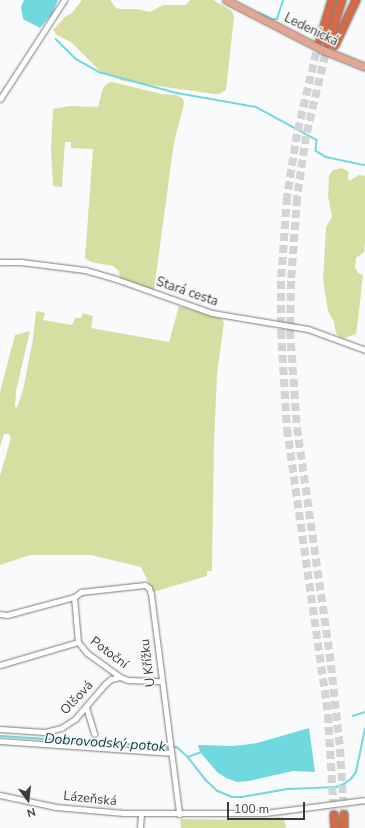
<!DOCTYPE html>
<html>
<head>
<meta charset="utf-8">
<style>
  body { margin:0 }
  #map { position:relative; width:365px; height:828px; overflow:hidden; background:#f9fafb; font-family:"Nunito Sans",sans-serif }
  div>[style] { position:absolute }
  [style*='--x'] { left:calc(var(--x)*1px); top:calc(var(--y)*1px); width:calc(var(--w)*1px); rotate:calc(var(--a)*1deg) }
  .green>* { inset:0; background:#d6dea2 }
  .water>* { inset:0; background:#70d9df }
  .stream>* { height:1.5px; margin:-0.75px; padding:0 0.75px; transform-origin:0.75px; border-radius:0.75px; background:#70d9df }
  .highway-tunnel>* { height:8px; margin-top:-4px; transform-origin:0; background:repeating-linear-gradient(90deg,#d3d4d5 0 8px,transparent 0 12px) }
  .roads { filter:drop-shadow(0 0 1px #797a7b) drop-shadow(0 0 1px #797a7b) }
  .minor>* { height:5px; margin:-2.5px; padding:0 2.5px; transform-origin:2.5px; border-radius:2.5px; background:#fff }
  .major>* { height:7px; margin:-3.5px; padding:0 3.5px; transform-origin:3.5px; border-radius:3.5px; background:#e5a691 }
  .highway>* { height:8px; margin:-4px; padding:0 4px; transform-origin:4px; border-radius:4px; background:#d36a48 }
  span { translate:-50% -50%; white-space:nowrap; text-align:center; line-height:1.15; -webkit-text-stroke:3px #f9fafb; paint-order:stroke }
  .street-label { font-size:13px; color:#3b3b3b }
  .water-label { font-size:14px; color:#0f4043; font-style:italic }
  .north { position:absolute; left:8px; top:780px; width:40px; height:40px; -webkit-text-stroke:3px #f9fafb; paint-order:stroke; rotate:165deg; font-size:11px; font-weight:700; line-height:16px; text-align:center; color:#3b3b3b }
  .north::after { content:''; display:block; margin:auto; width:14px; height:18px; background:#3b3b3b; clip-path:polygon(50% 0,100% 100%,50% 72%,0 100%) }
  .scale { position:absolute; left:227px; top:802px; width:78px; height:18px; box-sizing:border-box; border:2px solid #3b3b3b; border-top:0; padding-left:5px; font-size:12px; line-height:14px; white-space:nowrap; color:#3b3b3b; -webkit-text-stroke:3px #f9fafb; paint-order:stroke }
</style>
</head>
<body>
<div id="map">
  <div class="green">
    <i style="clip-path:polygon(82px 0,110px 0,116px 8px,120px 9px,137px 9px,150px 12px,163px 5px,186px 5px,190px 0,213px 0,232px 11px,234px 17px,226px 90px,219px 94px,214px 94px,123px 81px,100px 71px,71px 42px,57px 35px,53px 30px,65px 17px,72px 13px)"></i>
    <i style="clip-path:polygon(112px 82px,162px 94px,176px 95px,183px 99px,184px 104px,174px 142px,154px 290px,120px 278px,119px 271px,113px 266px,91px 262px,85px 258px,93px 149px,71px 148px,71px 142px,65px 142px,62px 187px,53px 186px,51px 149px,53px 109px,70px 106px,98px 107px,103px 88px,108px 83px)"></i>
    <i style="clip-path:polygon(342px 168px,349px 172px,348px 177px,349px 181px,359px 175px,365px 176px,365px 242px,364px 252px,356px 258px,355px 268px,358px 273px,363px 275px,359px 311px,356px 334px,345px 338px,340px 337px,336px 333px,334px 322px,328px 311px,323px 280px,326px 227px,332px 217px,328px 196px,329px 176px,333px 170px)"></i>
    <i style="clip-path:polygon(179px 306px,222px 319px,224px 322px,217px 374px,214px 444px,212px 571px,207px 571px,207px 576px,153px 592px,141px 567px,91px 555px,30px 555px,0 565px,0 476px,11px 438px,9px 434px,4px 434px,0 447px,0 392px,15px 335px,30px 331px,16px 391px,15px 406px,17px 408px,23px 390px,33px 339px,36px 311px,45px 313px,43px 320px,72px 325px,75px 318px,81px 318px,83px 313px,93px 316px,91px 328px,169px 342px)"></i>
    <i style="clip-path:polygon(282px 817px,284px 818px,286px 828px,181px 828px,180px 822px,181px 819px,249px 820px)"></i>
  </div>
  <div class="water">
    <i style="clip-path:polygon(24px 0,58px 0,52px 14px,40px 28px,23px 19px,21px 7px)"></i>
    <i style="clip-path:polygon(309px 728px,315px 772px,293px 771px,249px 781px,237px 782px,226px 778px,217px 772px,200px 752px,198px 745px,234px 746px,257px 743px)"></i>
  </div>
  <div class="stream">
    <i style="--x:259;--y:13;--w:14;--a:25"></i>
    <i style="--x:272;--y:19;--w:5;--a:0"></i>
    <i style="--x:277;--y:19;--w:20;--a:-72"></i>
    <i style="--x:56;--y:39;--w:28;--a:45"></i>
    <i style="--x:76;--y:59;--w:26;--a:29"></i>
    <i style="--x:99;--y:72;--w:81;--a:15.1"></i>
    <i style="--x:177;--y:93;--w:80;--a:10"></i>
    <i style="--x:256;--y:107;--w:69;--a:28.4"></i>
    <i style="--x:317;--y:140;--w:11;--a:95"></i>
    <i style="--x:316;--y:151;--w:12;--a:31"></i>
    <i style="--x:326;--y:157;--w:40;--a:12"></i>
    <i style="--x:353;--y:716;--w:13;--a:-18"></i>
    <i style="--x:0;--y:736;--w:177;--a:3.6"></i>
    <i style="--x:177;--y:747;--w:15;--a:42"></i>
    <i style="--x:188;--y:757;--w:29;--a:52"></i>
    <i style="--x:206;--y:780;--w:16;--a:43"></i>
    <i style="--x:218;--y:791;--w:15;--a:23"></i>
    <i style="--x:232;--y:797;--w:10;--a:0"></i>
    <i style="--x:242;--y:797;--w:47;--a:-9.9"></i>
    <i style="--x:288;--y:789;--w:48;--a:-2.4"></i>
    <i style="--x:336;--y:787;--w:9;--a:-21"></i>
    <i style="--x:344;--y:784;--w:9;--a:-36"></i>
    <i style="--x:351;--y:779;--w:9;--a:-54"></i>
    <i style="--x:356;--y:772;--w:44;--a:-78.2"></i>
    <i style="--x:188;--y:757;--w:15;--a:-20"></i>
  </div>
  <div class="highway-tunnel">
    <i style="--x:319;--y:41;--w:96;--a:103.3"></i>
    <i style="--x:297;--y:134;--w:64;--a:99"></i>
    <i style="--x:287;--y:197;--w:84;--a:94.1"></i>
    <i style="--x:281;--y:281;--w:50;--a:90"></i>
    <i style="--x:281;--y:331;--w:98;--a:86.5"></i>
    <i style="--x:287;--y:429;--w:289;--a:81.8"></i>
    <i style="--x:328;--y:715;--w:100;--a:86.6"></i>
    <i style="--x:328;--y:43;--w:96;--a:103.3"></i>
    <i style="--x:306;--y:136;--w:63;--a:98.3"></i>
    <i style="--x:297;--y:198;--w:83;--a:94.1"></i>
    <i style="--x:291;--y:281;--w:50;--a:91.1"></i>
    <i style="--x:290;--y:331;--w:97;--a:85.9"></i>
    <i style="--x:297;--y:428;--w:239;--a:81.8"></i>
    <i style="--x:331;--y:665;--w:84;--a:83.9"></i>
    <i style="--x:340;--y:749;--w:66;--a:86.5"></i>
  </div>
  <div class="roads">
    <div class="minor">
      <i style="--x:0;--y:99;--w:118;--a:-57.1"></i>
      <i style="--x:0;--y:262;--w:21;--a:0"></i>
      <i style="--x:21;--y:262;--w:64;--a:7.1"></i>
      <i style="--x:85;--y:270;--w:32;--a:16"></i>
      <i style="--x:116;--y:279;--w:102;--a:19.5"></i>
      <i style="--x:212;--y:313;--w:97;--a:9.5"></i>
      <i style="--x:308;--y:329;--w:61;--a:20.2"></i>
      <i style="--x:74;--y:597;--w:45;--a:84.9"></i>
      <i style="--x:0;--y:614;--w:7;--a:8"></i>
      <i style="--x:7;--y:615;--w:69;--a:-15"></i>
      <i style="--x:74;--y:597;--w:9;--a:-36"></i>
      <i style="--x:81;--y:592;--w:64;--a:-6.2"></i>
      <i style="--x:145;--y:585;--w:5;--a:37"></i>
      <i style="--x:149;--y:588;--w:6;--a:72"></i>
      <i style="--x:151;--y:594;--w:222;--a:82.7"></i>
      <i style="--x:78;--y:642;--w:14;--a:51"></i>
      <i style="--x:87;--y:653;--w:41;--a:36"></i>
      <i style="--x:120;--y:677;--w:9;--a:21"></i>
      <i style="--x:128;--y:680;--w:33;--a:2"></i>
      <i style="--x:0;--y:665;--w:81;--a:-16.4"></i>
      <i style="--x:86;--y:707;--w:28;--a:73"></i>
      <i style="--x:0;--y:729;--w:45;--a:3.8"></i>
      <i style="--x:45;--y:732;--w:16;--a:-14"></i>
      <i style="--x:61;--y:728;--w:17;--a:-33"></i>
      <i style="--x:75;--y:719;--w:46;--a:-49.4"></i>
      <i style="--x:105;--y:684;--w:8;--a:-40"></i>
      <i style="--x:111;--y:679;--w:9;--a:-13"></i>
      <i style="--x:0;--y:741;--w:170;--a:4"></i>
      <i style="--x:0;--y:795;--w:57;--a:12.1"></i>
      <i style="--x:56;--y:807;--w:68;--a:5"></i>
      <i style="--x:124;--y:813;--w:141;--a:0"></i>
      <i style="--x:265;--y:813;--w:101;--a:-7.4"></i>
      <i style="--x:140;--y:828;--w:14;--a:-86"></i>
    </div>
    <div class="major">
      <i style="--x:226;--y:0;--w:109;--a:27.3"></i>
      <i style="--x:323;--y:50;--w:45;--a:22"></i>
    </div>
    <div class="highway">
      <i style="--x:320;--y:40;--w:42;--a:-73.3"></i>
      <i style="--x:328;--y:43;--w:45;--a:-72"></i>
      <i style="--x:335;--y:45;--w:50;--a:-65"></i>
      <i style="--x:334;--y:815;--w:13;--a:86"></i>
      <i style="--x:344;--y:815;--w:13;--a:90"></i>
    </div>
  </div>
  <div class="street-label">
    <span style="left:311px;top:30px;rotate:26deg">Ledenická</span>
    <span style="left:187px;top:292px;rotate:19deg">Stará cesta</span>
    <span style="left:109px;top:653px;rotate:37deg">Potoční</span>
    <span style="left:148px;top:663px;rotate:-97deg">U Křížku</span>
    <span style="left:77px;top:698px;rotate:-47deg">Olšová</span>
    <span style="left:90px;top:799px;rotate:6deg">Lázeňská</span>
  </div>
  <div class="water-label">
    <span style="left:105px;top:743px;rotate:4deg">Dobrovodský potok</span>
  </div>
  <div class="north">N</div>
  <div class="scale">100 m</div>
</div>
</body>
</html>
